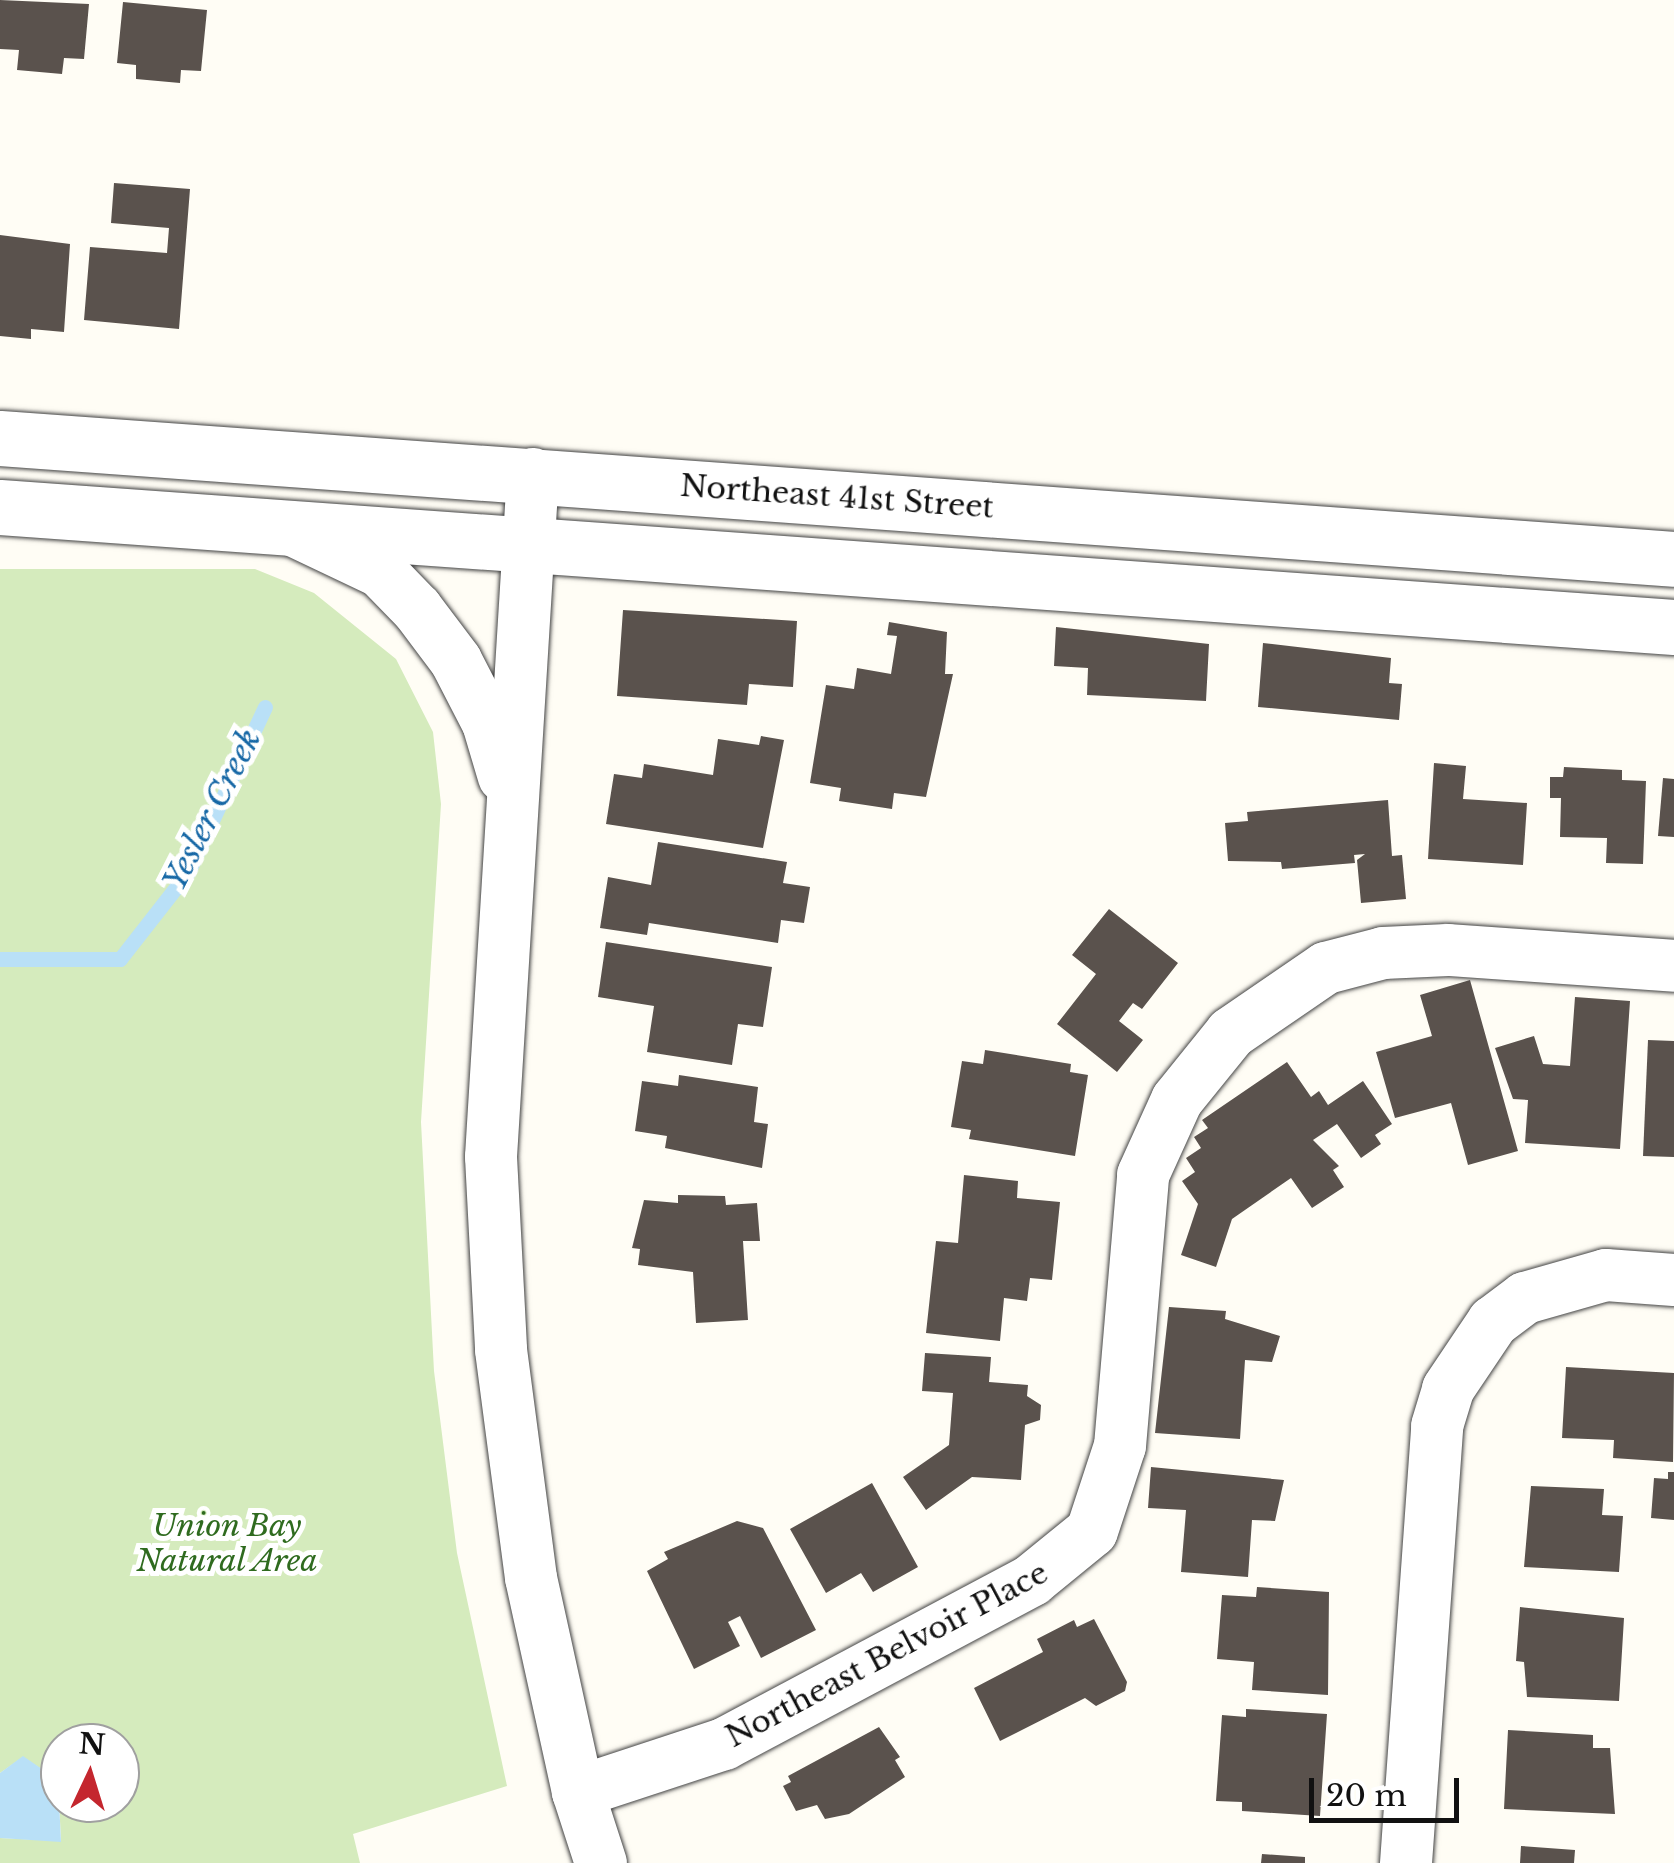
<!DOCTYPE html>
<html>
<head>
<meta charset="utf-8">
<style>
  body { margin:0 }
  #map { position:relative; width:1674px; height:1863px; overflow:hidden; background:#fffdf5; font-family:"Libre Baskerville",serif }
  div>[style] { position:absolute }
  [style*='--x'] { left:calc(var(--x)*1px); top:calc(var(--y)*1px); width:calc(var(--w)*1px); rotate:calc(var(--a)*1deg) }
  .green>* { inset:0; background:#d5ebbd }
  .water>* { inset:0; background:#b9e0f7 }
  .stream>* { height:15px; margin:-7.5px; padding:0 7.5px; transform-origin:7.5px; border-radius:7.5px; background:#b9e0f7 }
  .building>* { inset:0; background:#5a524d }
  .roads { filter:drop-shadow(0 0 2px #444) drop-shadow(0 0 2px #444) }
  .minor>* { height:52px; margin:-26px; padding:0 26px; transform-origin:26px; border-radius:26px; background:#fff }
  .tertiary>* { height:55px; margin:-27.5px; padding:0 27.5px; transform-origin:27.5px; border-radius:27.5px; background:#fff }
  span { translate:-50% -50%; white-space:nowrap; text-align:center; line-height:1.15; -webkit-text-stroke:10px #fff; paint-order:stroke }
  .street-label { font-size:30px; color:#111 }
  .park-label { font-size:30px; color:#2f6b1f; font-style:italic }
  .water-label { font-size:32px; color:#1768a6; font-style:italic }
  .north { position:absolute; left:40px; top:1723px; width:100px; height:100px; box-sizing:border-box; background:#fff; border:2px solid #a0a0a0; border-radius:50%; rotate:4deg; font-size:28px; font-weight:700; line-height:40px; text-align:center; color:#111 }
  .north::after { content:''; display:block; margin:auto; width:35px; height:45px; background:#c4262e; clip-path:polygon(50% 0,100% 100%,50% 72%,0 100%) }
  .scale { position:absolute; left:1309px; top:1778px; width:150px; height:45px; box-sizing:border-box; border:5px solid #111; border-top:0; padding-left:12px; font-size:30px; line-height:35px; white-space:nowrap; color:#111; -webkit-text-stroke:8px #fff; paint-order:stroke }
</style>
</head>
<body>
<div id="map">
  <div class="green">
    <i style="clip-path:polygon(evenodd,0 569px,255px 569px,314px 593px,396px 659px,433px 732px,441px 804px,421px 1122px,434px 1371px,457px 1553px,507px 1786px,353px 1834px,360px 1863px,0 1863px,0 1838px,61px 1841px,58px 1780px,23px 1757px,0 1773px,0 569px,60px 1743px,120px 1743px,120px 1803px,60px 1803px,60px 1743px)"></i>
  </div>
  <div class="water">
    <i style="clip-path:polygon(23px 1756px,58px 1780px,61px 1842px,0 1838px,0 1773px)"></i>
  </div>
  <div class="stream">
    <i style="--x:0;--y:959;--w:120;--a:0"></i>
    <i style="--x:120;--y:959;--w:110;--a:-52"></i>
    <i style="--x:188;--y:872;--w:182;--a:-65"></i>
  </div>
  <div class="building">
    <i style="clip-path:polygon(0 0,89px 4px,84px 59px,64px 58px,62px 74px,17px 70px,19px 50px,0 49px)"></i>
    <i style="clip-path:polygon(123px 2px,207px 10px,201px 71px,181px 70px,180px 83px,136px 79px,136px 65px,117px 63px)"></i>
    <i style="clip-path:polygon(114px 183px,190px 189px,179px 329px,84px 320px,90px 247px,167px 253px,169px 228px,111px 223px)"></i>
    <i style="clip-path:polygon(0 235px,70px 244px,64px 332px,31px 329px,31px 339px,0 336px)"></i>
    <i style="clip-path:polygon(623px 610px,797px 621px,793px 687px,749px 684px,747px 705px,617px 696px)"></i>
    <i style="clip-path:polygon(889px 622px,947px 632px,945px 674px,953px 674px,926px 797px,894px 793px,892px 809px,839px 801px,841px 788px,810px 783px,826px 685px,854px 689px,857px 668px,891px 674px,897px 636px,887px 635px)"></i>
    <i style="clip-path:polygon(1056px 627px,1209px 644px,1206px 701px,1087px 695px,1088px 668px,1054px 666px)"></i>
    <i style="clip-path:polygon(1263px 643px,1391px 658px,1389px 683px,1402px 684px,1399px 720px,1258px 707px)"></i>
    <i style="clip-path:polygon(761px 736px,784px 740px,763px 848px,606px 824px,614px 774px,642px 778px,644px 764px,713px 775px,718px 739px,759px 745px)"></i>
    <i style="clip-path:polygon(1434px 763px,1466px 766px,1463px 799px,1527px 803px,1523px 865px,1428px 859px)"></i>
    <i style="clip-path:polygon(1564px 767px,1622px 770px,1622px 780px,1646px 781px,1643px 864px,1606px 863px,1607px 838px,1560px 837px,1561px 798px,1550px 798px,1550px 777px,1563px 777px)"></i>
    <i style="clip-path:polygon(1663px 778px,1674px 779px,1674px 837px,1658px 836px)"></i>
    <i style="clip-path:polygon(1388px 800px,1392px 856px,1402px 855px,1406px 899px,1361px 903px,1357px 860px,1365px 854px,1354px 855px,1355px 863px,1282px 869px,1281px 862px,1228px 861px,1225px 823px,1248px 821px,1247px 812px)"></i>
    <i style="clip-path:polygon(658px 842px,787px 862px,783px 883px,810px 887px,804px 923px,781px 920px,778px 943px,649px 923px,647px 935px,600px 928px,608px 877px,651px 885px)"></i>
    <i style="clip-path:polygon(1109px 909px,1178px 963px,1142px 1009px,1133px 1003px,1119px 1021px,1143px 1040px,1117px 1072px,1057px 1024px,1096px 974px,1072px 955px)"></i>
    <i style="clip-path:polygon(606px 942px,772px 967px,763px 1027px,738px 1024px,732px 1065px,647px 1052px,654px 1006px,598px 997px)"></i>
    <i style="clip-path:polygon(1470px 980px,1518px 1151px,1468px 1165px,1451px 1103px,1395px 1118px,1376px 1052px,1432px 1036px,1420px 995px)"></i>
    <i style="clip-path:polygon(1575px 997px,1630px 1001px,1620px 1149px,1525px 1143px,1528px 1100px,1513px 1099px,1495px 1048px,1534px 1036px,1543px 1064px,1570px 1066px)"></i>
    <i style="clip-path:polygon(1648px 1040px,1674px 1041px,1674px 1157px,1643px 1156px)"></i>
    <i style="clip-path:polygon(985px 1050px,1071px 1064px,1070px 1072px,1088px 1075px,1075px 1156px,969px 1139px,971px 1130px,951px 1127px,962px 1061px,983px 1064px)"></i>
    <i style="clip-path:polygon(1287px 1062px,1311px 1097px,1319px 1091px,1328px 1105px,1363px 1081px,1392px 1124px,1375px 1135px,1381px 1144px,1361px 1158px,1337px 1124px,1313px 1140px,1339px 1166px,1333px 1170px,1344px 1187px,1312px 1208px,1291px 1178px,1232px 1219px,1216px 1267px,1181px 1255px,1198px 1204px,1182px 1181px,1195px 1172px,1186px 1158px,1201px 1148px,1194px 1137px,1208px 1128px,1202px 1120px)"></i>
    <i style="clip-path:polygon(679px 1075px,758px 1087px,754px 1122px,768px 1124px,762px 1168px,665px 1148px,667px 1136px,635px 1131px,642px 1081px,678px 1086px)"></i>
    <i style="clip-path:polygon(964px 1175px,1018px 1181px,1017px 1198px,1060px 1202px,1052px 1280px,1030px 1278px,1027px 1301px,1004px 1298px,1000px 1341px,926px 1333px,936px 1241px,958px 1243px)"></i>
    <i style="clip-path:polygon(678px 1195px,725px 1196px,726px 1205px,757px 1203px,760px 1241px,743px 1241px,748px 1320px,696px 1323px,693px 1272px,638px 1265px,640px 1249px,632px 1248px,644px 1200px,678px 1203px)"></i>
    <i style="clip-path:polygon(1169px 1307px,1226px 1311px,1225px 1319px,1280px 1336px,1272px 1362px,1245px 1360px,1240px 1439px,1155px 1433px)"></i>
    <i style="clip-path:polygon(925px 1353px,991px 1357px,989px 1382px,1028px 1385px,1027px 1396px,1041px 1405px,1040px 1420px,1025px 1425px,1021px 1480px,972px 1477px,926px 1510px,903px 1477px,949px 1445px,953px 1393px,922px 1391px)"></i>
    <i style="clip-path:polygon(1566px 1367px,1674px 1373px,1673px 1462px,1613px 1458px,1614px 1440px,1562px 1438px)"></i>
    <i style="clip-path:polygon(1151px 1467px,1284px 1480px,1275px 1521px,1252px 1520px,1248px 1577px,1181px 1572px,1186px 1510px,1148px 1508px)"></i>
    <i style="clip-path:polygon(1668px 1472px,1674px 1472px,1674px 1520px,1651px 1518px,1654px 1478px,1668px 1479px)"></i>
    <i style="clip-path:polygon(872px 1483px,918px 1567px,873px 1592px,861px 1573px,826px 1593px,790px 1529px)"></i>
    <i style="clip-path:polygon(1531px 1486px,1604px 1489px,1602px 1515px,1623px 1516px,1619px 1572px,1524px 1567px)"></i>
    <i style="clip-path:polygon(737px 1521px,763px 1528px,816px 1630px,761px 1658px,740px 1616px,728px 1622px,740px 1646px,694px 1669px,647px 1571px,668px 1559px,664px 1552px)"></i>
    <i style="clip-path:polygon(1257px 1587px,1329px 1592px,1328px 1695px,1252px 1690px,1254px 1662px,1217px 1659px,1222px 1595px,1256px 1597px)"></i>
    <i style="clip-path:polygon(1520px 1607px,1624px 1618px,1619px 1701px,1527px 1697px,1524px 1662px,1516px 1661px)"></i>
    <i style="clip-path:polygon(1094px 1619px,1127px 1682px,1125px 1691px,1096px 1706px,1085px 1698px,1000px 1741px,974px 1688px,1043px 1652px,1037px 1639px,1074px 1620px,1077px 1627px)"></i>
    <i style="clip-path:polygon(1246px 1709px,1327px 1714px,1320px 1816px,1242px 1811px,1242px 1802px,1216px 1801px,1222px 1715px,1246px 1717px)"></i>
    <i style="clip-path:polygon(879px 1727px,900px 1757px,895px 1760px,905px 1777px,849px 1814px,825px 1819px,817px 1805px,796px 1811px,783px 1786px,791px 1782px,788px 1776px)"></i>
    <i style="clip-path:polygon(1508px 1730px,1593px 1735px,1593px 1748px,1610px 1748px,1615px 1814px,1504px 1809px)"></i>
    <i style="clip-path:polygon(1521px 1846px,1575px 1850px,1574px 1863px,1520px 1863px)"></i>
    <i style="clip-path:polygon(1262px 1854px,1305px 1857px,1305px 1863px,1261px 1863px)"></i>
  </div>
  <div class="roads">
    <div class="minor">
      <i style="--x:533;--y:474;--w:684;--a:93.52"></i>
      <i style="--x:491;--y:1157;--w:193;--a:87"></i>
      <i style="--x:501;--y:1350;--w:230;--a:82.5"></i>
      <i style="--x:531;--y:1578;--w:219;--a:77.6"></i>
      <i style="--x:578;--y:1792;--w:75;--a:72.1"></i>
      <i style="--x:295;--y:531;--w:95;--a:25.5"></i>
      <i style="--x:381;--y:572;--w:52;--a:45.8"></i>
      <i style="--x:417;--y:609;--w:65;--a:53.1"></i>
      <i style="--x:456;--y:661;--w:70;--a:62.7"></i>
      <i style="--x:488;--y:723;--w:56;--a:73.5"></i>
      <i style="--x:578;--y:1792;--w:154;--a:-18.2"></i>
      <i style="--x:724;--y:1744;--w:349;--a:-28"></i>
      <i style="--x:1032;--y:1580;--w:77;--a:-39.2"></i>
      <i style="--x:1092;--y:1531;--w:89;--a:-71.8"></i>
      <i style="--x:1120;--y:1446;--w:272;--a:-85.1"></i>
      <i style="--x:1143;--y:1175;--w:82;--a:-65.6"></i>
      <i style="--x:1177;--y:1100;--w:86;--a:-51.1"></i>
      <i style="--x:1231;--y:1033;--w:115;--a:-34.4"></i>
      <i style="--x:1326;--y:968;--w:59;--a:-14.7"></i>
      <i style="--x:1383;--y:953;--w:65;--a:-2.6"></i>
      <i style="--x:1448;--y:950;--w:227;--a:4"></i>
      <i style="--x:1406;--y:1863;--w:438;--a:-85.9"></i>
      <i style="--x:1437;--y:1426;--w:39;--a:-73"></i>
      <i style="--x:1448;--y:1389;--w:81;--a:-56.1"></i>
      <i style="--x:1493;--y:1322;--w:40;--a:-37"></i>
      <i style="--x:1525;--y:1298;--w:84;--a:-15.9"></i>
      <i style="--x:1606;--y:1275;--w:68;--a:4.2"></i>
    </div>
    <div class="tertiary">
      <i style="--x:0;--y:438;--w:1678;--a:4.13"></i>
      <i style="--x:0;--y:507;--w:1678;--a:4.1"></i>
    </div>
  </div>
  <div class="street-label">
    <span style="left:837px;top:497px;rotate:4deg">Northeast 41st Street</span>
    <span style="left:887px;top:1655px;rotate:-28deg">Northeast Belvoir Place</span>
  </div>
  <div class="park-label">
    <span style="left:227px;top:1543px">Union Bay<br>Natural Area</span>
  </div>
  <div class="water-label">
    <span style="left:212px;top:810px;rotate:-63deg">Yesler Creek</span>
  </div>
  <div class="north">N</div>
  <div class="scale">20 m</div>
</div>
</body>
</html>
